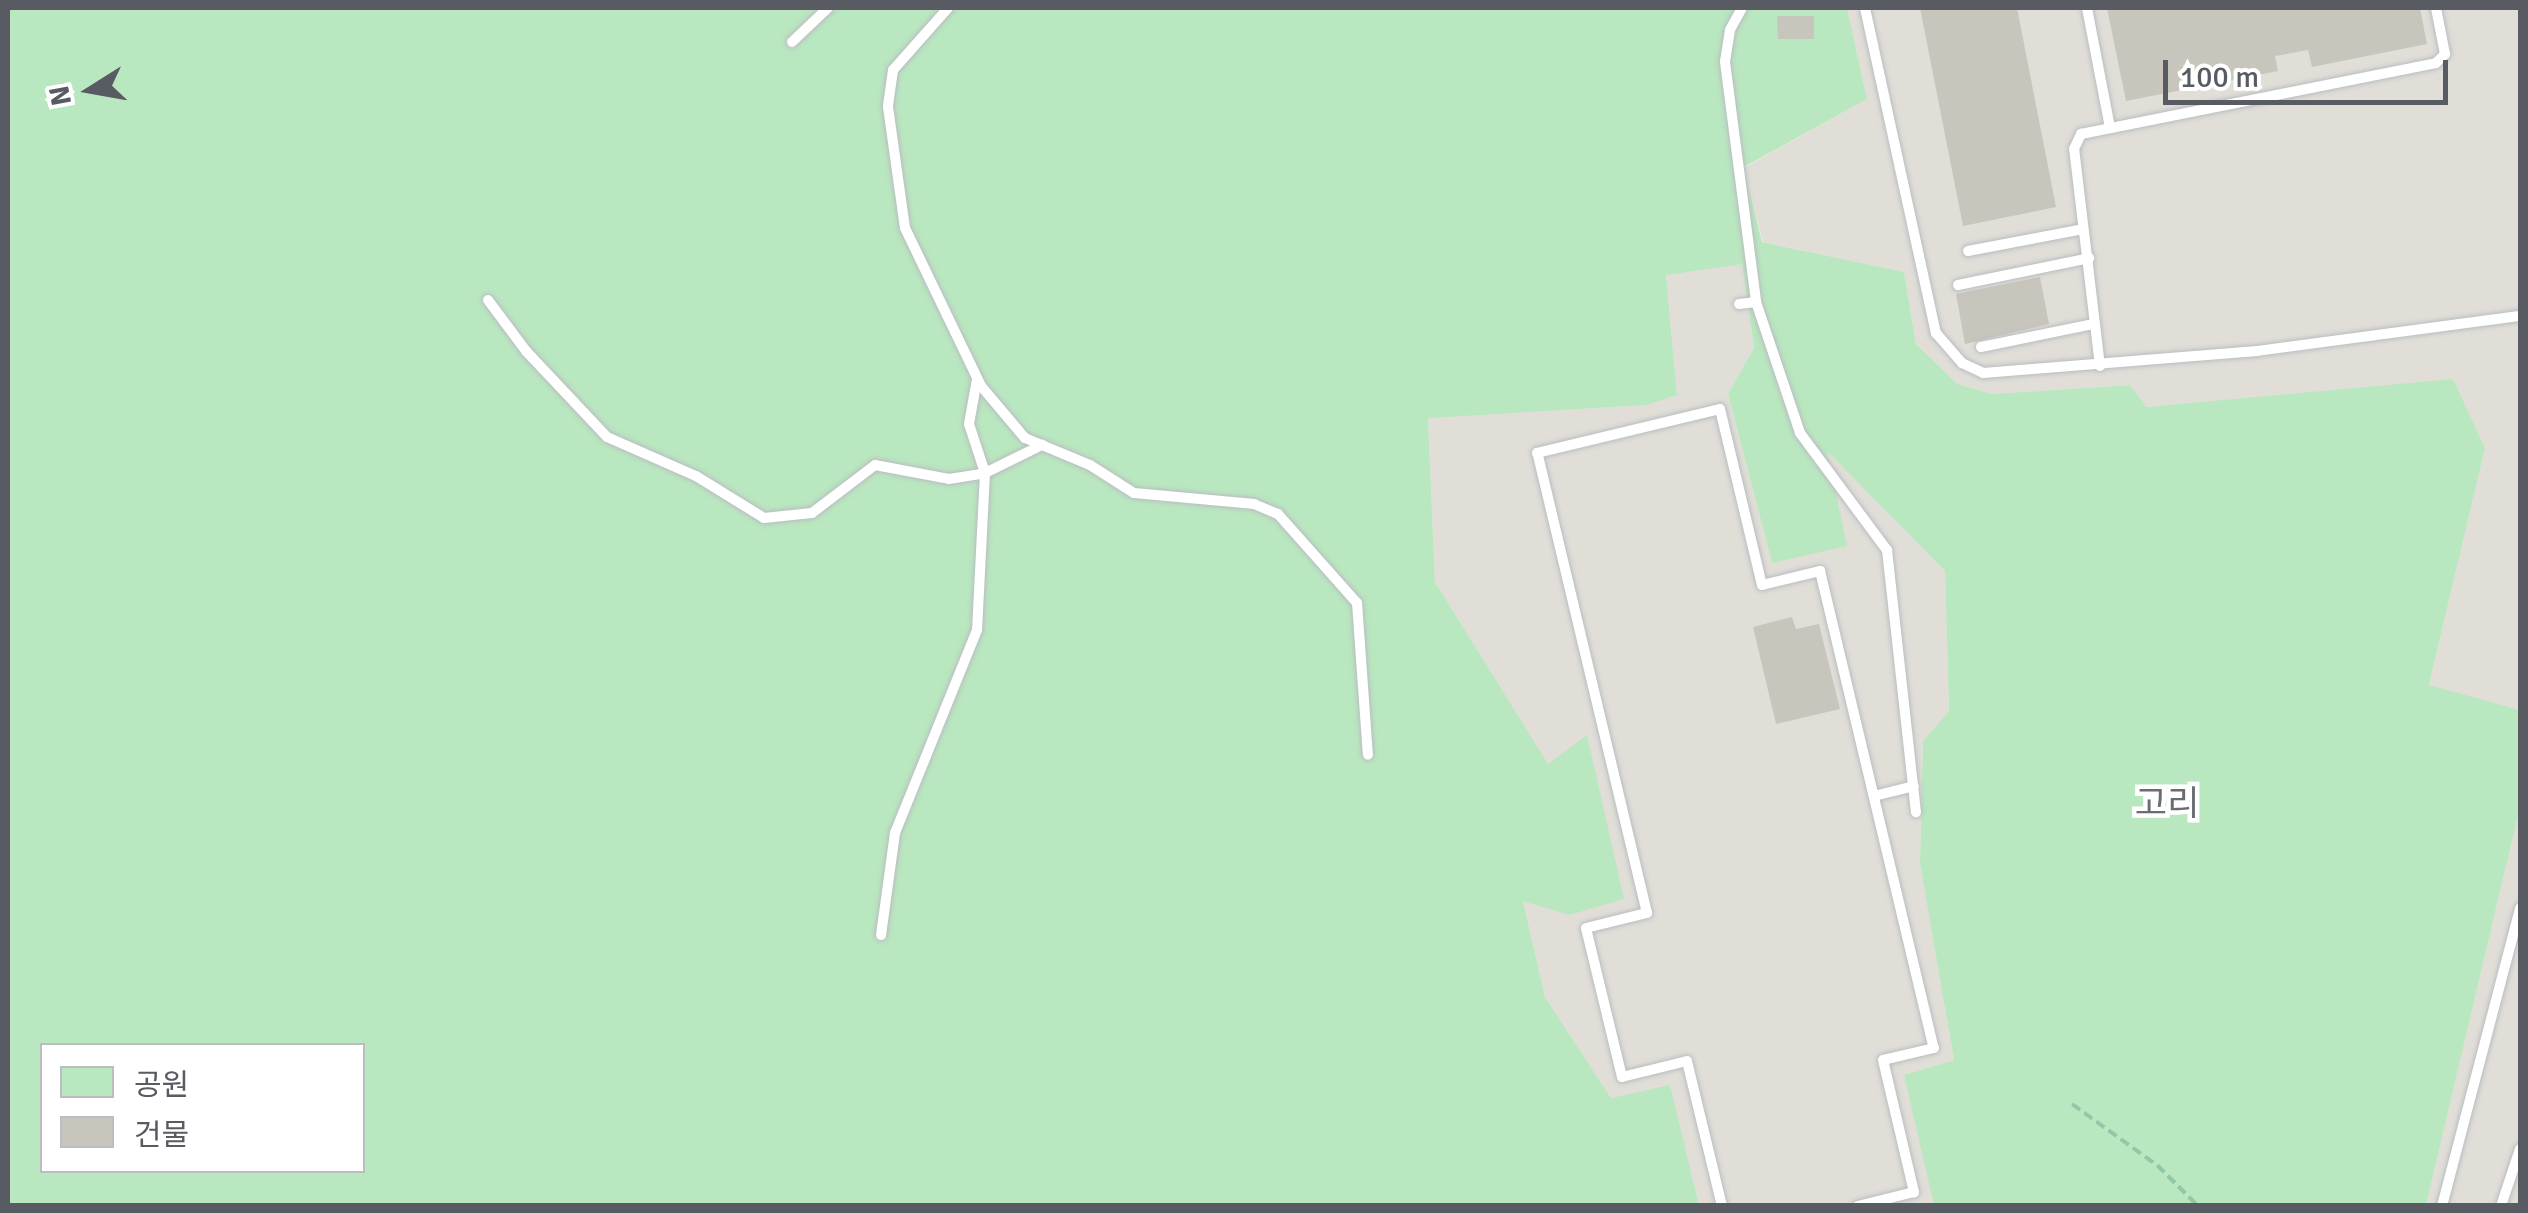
<!DOCTYPE html>
<html>
<head>
<meta charset="utf-8">
<style>
  body { margin:0 }
  #map { position:relative; width:2528px; height:1213px; overflow:hidden; background:#edecdf; font-family:Signika,"Noto Sans KR",sans-serif }
  div>[style] { position:absolute }
  [style*='--x'] { left:calc(var(--x)*1px); top:calc(var(--y)*1px); width:calc(var(--w)*1px); rotate:calc(var(--a)*1deg) }
  .industrial>* { inset:0; background:#e0ded7 }
  .green>* { inset:0; background:#b9e7bf }
  .building>* { inset:0; background:#c7c5bc }
  .path>* { height:4px; margin-top:-2px; transform-origin:0; background:repeating-linear-gradient(90deg,#92c7a8 0 10px,transparent 0 15px) }
  .roads { filter:drop-shadow(0 0 2px #babcc2) drop-shadow(0 0 2px #babcc2) }
  .service>* { height:10px; margin:-5px; padding:0 5px; transform-origin:5px; border-radius:5px; background:#fff }
  span { translate:-50% -50%; white-space:nowrap; text-align:center; line-height:1.15; -webkit-text-stroke:9px #fff; paint-order:stroke }
  .quarter-label { font-size:35px; color:#696d73 }
  .frame { position:absolute; inset:0; border:10px solid #585b61; pointer-events:none }
  .legend { position:absolute; left:40px; top:1043px; width:325px; height:130px; box-sizing:border-box; background:#fff; border:2px solid #bcbdc0; margin:0; padding:12px 18px; list-style:none; font-size:30px; color:#585b61 }
  .legend li { display:flex; align-items:center; gap:20px; height:50px }
  .legend b { width:50px; border:2px solid #bcbdc0 }
  .north { position:absolute; left:40px; top:40px; width:100px; height:100px; -webkit-text-stroke:8px #fff; paint-order:stroke; rotate:259deg; font-size:28px; font-weight:700; line-height:40px; text-align:center; color:#585b61 }
  .north::after { content:''; display:block; margin:auto; width:35px; height:45px; background:#585b61; clip-path:polygon(50% 0,100% 100%,50% 72%,0 100%) }
  .scale { position:absolute; left:2163px; top:60px; width:285px; height:45px; box-sizing:border-box; border:5px solid #585b61; border-top:0; padding-left:12px; font-size:30px; line-height:35px; white-space:nowrap; color:#585b61; -webkit-text-stroke:8px #fff; paint-order:stroke }
</style>
</head>
<body>
<div id="map">
  <div class="industrial">
    <i style="clip-path:polygon(1847px 8px,2520px 8px,2520px 710px,2429px 686px,2485px 448px,2453px 380px,2145px 407px,2130px 385px,1992px 394px,1957px 384px,1916px 344px,1904px 272px,1763px 242px,1744px 168px,1867px 99px)"></i>
    <i style="clip-path:polygon(1742px 263px,1754px 348px,1728px 394px,1772px 563px,1846px 545px,1826px 449px,1945px 571px,1949px 711px,1923px 741px,1920px 864px,1954px 1060px,1904px 1075px,1936px 1205px,1699px 1205px,1670px 1086px,1611px 1098px,1545px 997px,1523px 900px,1623px 898px,1587px 736px,1548px 765px,1435px 582px,1428px 417px,1647px 405px,1677px 395px,1666px 274px)"></i>
    <i style="clip-path:polygon(2520px 807px,2520px 1205px,2426px 1205px)"></i>
  </div>
  <div class="green">
    <i style="clip-path:polygon(evenodd,8px 8px,1847px 8px,1867px 99px,1744px 167px,1762px 242px,1904px 272px,1916px 344px,1957px 384px,1992px 394px,2130px 385px,2146px 407px,2453px 379px,2485px 448px,2429px 685px,2520px 710px,2520px 807px,2426px 1205px,1934px 1205px,1904px 1075px,1954px 1060px,1920px 864px,1923px 741px,1949px 711px,1945px 571px,1827px 451px,1847px 546px,1772px 563px,1728px 394px,1754px 348px,1742px 264px,1666px 275px,1677px 395px,1647px 405px,1428px 418px,1435px 582px,1548px 764px,1587px 735px,1624px 899px,1569px 915px,1523px 901px,1545px 997px,1611px 1098px,1670px 1085px,1699px 1205px,8px 1205px,8px 8px,42px 1046px,362px 1046px,362px 1170px,42px 1170px,42px 1046px)"></i>
  </div>
  <div class="building">
    <i style="clip-path:polygon(1920px 8px,2017px 8px,2056px 207px,1963px 226px)"></i>
    <i style="clip-path:polygon(2107px 8px,2420px 8px,2427px 44px,2312px 67px,2308px 50px,2275px 56px,2278px 71px,2126px 101px)"></i>
    <i style="clip-path:polygon(1777px 16px,1814px 16px,1814px 39px,1778px 39px)"></i>
    <i style="clip-path:polygon(2040px 277px,2049px 324px,1965px 344px,1956px 294px)"></i>
    <i style="clip-path:polygon(1792px 617px,1796px 629px,1819px 624px,1840px 709px,1776px 724px,1753px 627px)"></i>
  </div>
  <div class="path">
    <i style="--x:2072;--y:1104;--w:105;--a:35.7"></i>
    <i style="--x:2157;--y:1165;--w:58;--a:45"></i>
  </div>
  <div class="roads">
    <div class="service">
      <i style="--x:948;--y:8;--w:83;--a:131.6"></i>
      <i style="--x:893;--y:70;--w:37;--a:98"></i>
      <i style="--x:888;--y:107;--w:122;--a:82"></i>
      <i style="--x:905;--y:228;--w:175;--a:64.3"></i>
      <i style="--x:981;--y:386;--w:68;--a:49.8"></i>
      <i style="--x:1025;--y:438;--w:70;--a:22.6"></i>
      <i style="--x:1090;--y:465;--w:52;--a:32.5"></i>
      <i style="--x:1134;--y:493;--w:121;--a:5.2"></i>
      <i style="--x:1254;--y:504;--w:26;--a:23"></i>
      <i style="--x:1278;--y:514;--w:119;--a:48.4"></i>
      <i style="--x:1357;--y:603;--w:152;--a:85.9"></i>
      <i style="--x:1742;--y:8;--w:25;--a:119"></i>
      <i style="--x:1730;--y:30;--w:32;--a:99"></i>
      <i style="--x:1725;--y:62;--w:242;--a:82.6"></i>
      <i style="--x:1756;--y:302;--w:138;--a:71.4"></i>
      <i style="--x:1800;--y:433;--w:146;--a:53.4"></i>
      <i style="--x:1887;--y:550;--w:264;--a:83.7"></i>
      <i style="--x:1865;--y:8;--w:333;--a:77.7"></i>
      <i style="--x:1936;--y:333;--w:40;--a:49"></i>
      <i style="--x:1962;--y:363;--w:23;--a:25"></i>
      <i style="--x:1983;--y:373;--w:275;--a:-4.6"></i>
      <i style="--x:2257;--y:351;--w:265;--a:-7.6"></i>
      <i style="--x:2087;--y:8;--w:122;--a:79.1"></i>
      <i style="--x:792;--y:42;--w:50;--a:-43.4"></i>
      <i style="--x:1968;--y:251;--w:117;--a:-10.8"></i>
      <i style="--x:1958;--y:285;--w:134;--a:-11.6"></i>
      <i style="--x:488;--y:300;--w:64;--a:53.3"></i>
      <i style="--x:526;--y:351;--w:118;--a:46.7"></i>
      <i style="--x:607;--y:437;--w:97;--a:23.7"></i>
      <i style="--x:696;--y:476;--w:80;--a:31.7"></i>
      <i style="--x:764;--y:518;--w:48;--a:-5.9"></i>
      <i style="--x:812;--y:513;--w:79;--a:-37.3"></i>
      <i style="--x:875;--y:465;--w:75;--a:10.7"></i>
      <i style="--x:949;--y:479;--w:36;--a:-9"></i>
      <i style="--x:985;--y:473;--w:157;--a:92.9"></i>
      <i style="--x:977;--y:630;--w:219;--a:112"></i>
      <i style="--x:895;--y:833;--w:103;--a:97.8"></i>
      <i style="--x:1739;--y:304;--w:17;--a:-7"></i>
      <i style="--x:1981;--y:347;--w:114;--a:-11.6"></i>
      <i style="--x:2100;--y:366;--w:219;--a:-96.8"></i>
      <i style="--x:2074;--y:149;--w:17;--a:-65"></i>
      <i style="--x:2081;--y:134;--w:362;--a:-11.3"></i>
      <i style="--x:2436;--y:63;--w:13;--a:-45"></i>
      <i style="--x:2445;--y:54;--w:47;--a:-101.1"></i>
      <i style="--x:977;--y:379;--w:46;--a:100.1"></i>
      <i style="--x:969;--y:424;--w:52;--a:71.9"></i>
      <i style="--x:985;--y:473;--w:64;--a:-26.2"></i>
      <i style="--x:1874;--y:796;--w:41;--a:-14"></i>
      <i style="--x:1722;--y:1206;--w:149;--a:-103.6"></i>
      <i style="--x:1687;--y:1061;--w:67;--a:166.2"></i>
      <i style="--x:1622;--y:1077;--w:153;--a:-103.6"></i>
      <i style="--x:1586;--y:928;--w:63;--a:-13.8"></i>
      <i style="--x:1647;--y:913;--w:473;--a:-103.4"></i>
      <i style="--x:1537;--y:453;--w:188;--a:-13.5"></i>
      <i style="--x:1720;--y:409;--w:181;--a:76.6"></i>
      <i style="--x:1762;--y:585;--w:60;--a:-13.6"></i>
      <i style="--x:1820;--y:571;--w:490;--a:76.6"></i>
      <i style="--x:1934;--y:1048;--w:52;--a:166.8"></i>
      <i style="--x:1883;--y:1060;--w:136;--a:76.8"></i>
      <i style="--x:1914;--y:1192;--w:58;--a:166"></i>
      <i style="--x:2442;--y:1206;--w:308;--a:-75.3"></i>
      <i style="--x:2501;--y:1206;--w:60;--a:-71.6"></i>
    </div>
  </div>
  <div class="quarter-label">
    <span style="left:2167px;top:804px">고리</span>
  </div>
  <div class="frame"></div>
  <ul class="legend">
  <li><b style="height:28px;background:#b9e7bf"></b>공원</li>
  <li><b style="height:28px;background:#c7c5bc"></b>건물</li>
  </ul>
  <div class="north">N</div>
  <div class="scale">100 m</div>
</div>
</body>
</html>
